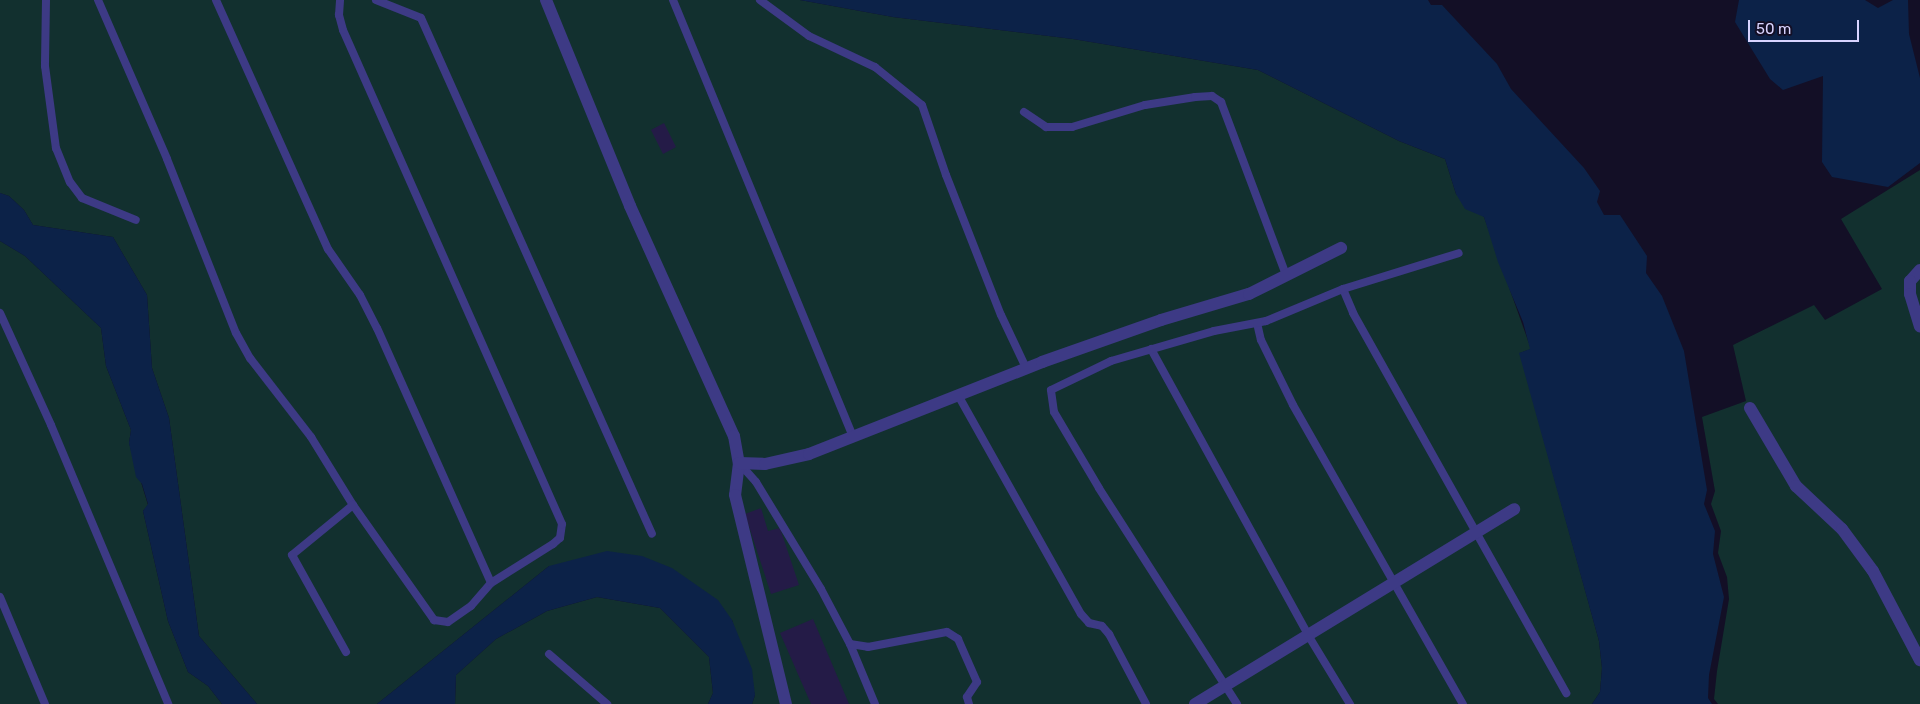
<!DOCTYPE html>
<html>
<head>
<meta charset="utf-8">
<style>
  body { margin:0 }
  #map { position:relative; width:1920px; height:704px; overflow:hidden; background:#130f26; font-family:Rubik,sans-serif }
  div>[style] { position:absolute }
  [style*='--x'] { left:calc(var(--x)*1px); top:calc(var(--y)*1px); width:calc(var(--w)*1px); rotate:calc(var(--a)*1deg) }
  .green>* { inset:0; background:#12302f }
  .water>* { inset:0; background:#0c2248 }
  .building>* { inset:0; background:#241b47 }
  .service>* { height:8px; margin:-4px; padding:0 4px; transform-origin:4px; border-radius:4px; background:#3d3a85 }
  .minor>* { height:12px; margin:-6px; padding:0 6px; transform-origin:6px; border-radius:6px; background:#3d3a85 }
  span { translate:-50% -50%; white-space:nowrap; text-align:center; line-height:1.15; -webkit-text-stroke:5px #130f26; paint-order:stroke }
  .scale { position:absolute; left:1748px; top:20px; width:111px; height:22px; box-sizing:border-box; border:2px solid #d9d4ff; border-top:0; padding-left:6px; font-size:15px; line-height:18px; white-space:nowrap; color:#d9d4ff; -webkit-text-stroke:4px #130f26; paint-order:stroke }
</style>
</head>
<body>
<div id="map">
  <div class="green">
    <i style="clip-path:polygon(0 0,800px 0,893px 17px,1073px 39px,1258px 70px,1399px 141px,1445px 159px,1456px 194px,1484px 217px,1531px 349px,1520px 353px,1599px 641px,1602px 668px,1600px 692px,1592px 704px,752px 704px,755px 695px,732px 620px,549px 566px,377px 704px,257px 704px,199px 636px,169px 418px,152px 368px,147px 295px,113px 237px,33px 225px,24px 210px,9px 196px,0 193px)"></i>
    <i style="clip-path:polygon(1920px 170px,1920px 704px,1718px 704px,1714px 699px,1717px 671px,1729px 599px,1727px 577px,1718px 553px,1721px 531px,1711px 504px,1715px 491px,1702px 417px,1746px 401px,1733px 345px,1814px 305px,1825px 320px,1882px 289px,1841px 219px)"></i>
    <i style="clip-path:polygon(0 241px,25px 256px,101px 328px,106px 366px,131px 430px,129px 443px,148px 505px,143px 511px,168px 621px,188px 672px,208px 686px,222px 704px,0 704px)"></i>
    <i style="clip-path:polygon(597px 597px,660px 608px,709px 657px,713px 693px,708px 704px,455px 704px,456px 675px,496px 639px,547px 611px)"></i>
  </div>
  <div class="water">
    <i style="clip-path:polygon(800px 0,1428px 0,1431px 5px,1442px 5px,1497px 64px,1511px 89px,1584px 168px,1600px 191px,1597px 202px,1604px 215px,1620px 215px,1647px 256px,1646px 273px,1662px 296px,1684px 351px,1707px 490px,1704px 504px,1715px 531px,1713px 554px,1724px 597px,1709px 675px,1708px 698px,1712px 704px,1592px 704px,1600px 692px,1602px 668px,1599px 641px,1519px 353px,1530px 349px,1523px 322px,1498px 262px,1484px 217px,1465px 209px,1456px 194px,1445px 159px,1399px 141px,1258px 70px,1073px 39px,893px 17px)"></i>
    <i style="clip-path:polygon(1739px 0,1865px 0,1878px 8px,1893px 0,1908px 0,1909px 34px,1920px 78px,1920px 163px,1888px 187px,1832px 177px,1822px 162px,1823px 76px,1783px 90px,1770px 79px,1735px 22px)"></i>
    <i style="clip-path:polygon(0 193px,9px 196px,24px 210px,33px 225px,113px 237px,147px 295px,152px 368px,169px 418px,199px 636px,257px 704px,222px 704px,208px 686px,188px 672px,168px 621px,143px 511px,148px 504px,142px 484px,136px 477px,129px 443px,131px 430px,106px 366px,101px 328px,25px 256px,0 241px)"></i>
    <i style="clip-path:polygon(607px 551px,642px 556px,672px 568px,718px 600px,732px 620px,752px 669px,755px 695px,752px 704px,708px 704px,713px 693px,709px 657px,660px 608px,597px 597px,547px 611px,496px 639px,456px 675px,455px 704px,377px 704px,549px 566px)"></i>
  </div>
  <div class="building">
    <i style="clip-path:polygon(664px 123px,676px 147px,663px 154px,651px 130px)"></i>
    <i style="clip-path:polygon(761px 508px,768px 531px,780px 528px,799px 585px,771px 594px,745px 514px)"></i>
    <i style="clip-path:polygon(813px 619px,849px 704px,811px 704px,780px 633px)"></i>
  </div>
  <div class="service">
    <i style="--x:46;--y:0;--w:66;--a:90.9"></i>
    <i style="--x:45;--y:66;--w:83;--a:82.4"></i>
    <i style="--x:56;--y:148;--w:37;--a:68"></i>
    <i style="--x:70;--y:182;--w:20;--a:53"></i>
    <i style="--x:82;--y:198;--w:58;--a:22.2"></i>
    <i style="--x:98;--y:0;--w:173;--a:66.5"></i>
    <i style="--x:167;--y:159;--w:187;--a:68.4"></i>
    <i style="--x:236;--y:333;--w:29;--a:61"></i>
    <i style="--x:250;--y:358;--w:100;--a:52.3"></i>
    <i style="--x:311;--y:437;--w:80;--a:58.3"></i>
    <i style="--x:353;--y:505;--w:141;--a:54.8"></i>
    <i style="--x:434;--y:620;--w:14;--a:8"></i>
    <i style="--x:448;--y:622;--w:28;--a:-35"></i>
    <i style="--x:471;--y:606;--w:30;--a:-49"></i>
    <i style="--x:491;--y:583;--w:73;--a:-32.2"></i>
    <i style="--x:553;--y:544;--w:9;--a:-41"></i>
    <i style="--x:560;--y:538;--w:14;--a:-82"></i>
    <i style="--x:562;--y:524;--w:540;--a:-113.91"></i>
    <i style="--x:343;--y:30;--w:16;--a:-105"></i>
    <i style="--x:339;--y:15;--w:15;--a:-86"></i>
    <i style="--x:216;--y:0;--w:273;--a:65.8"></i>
    <i style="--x:328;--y:249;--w:56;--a:55.2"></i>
    <i style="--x:360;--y:295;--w:37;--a:63"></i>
    <i style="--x:377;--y:328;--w:279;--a:65.9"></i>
    <i style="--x:376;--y:0;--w:48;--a:21.8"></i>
    <i style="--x:421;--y:18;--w:565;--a:65.88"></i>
    <i style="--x:673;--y:0;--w:472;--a:67.6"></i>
    <i style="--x:760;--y:0;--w:61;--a:36.3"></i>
    <i style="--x:809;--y:36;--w:73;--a:25.2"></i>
    <i style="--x:875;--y:67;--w:60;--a:39"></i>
    <i style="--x:922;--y:105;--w:74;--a:71.1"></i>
    <i style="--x:946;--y:175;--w:150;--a:68.6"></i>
    <i style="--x:1001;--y:315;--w:59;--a:64.7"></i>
    <i style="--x:1024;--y:112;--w:27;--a:34"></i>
    <i style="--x:1046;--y:127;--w:26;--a:0"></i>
    <i style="--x:1072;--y:127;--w:76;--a:-16.8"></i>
    <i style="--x:1145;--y:105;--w:51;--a:-9.1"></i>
    <i style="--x:1195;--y:97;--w:17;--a:-3"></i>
    <i style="--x:1212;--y:96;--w:11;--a:34"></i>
    <i style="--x:1221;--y:102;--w:185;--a:69.4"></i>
    <i style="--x:1343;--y:289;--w:26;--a:67"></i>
    <i style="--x:1353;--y:313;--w:436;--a:60.7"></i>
    <i style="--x:0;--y:313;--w:123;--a:65.5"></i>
    <i style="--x:51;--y:425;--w:303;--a:67.2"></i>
    <i style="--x:1257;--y:323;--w:17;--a:77"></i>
    <i style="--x:1261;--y:340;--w:72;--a:63.8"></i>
    <i style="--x:1293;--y:405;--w:344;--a:60.4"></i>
    <i style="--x:1151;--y:349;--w:326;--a:61.2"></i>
    <i style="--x:1308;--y:635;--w:81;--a:58.7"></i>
    <i style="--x:958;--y:395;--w:251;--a:60.7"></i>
    <i style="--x:1081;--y:614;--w:12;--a:48"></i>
    <i style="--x:1089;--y:623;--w:13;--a:13"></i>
    <i style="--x:1102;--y:626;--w:11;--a:49"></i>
    <i style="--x:1109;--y:634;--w:79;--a:62.1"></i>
    <i style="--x:739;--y:463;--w:25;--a:48"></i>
    <i style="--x:756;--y:482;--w:125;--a:58.7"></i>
    <i style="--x:821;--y:589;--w:62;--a:62.2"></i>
    <i style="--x:850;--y:644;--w:65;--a:67.4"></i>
    <i style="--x:0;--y:597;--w:116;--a:67.2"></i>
    <i style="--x:850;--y:644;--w:18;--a:9"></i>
    <i style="--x:868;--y:647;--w:80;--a:-10.8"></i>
    <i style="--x:947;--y:632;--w:13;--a:32"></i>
    <i style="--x:958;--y:639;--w:47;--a:66.2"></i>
    <i style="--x:977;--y:682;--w:18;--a:124"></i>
    <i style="--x:967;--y:697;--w:7;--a:74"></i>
    <i style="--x:346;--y:652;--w:111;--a:-119.1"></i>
    <i style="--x:292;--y:555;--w:79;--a:-39.3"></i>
    <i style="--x:549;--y:654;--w:77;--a:40.8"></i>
    <i style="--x:1237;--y:704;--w:256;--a:-122.6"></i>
    <i style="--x:1099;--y:488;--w:88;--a:-120.6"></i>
    <i style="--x:1054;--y:412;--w:22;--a:-98"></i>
    <i style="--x:1051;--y:390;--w:67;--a:-25.8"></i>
    <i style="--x:1111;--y:361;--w:107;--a:-16.2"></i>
    <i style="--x:1214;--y:331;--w:53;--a:-10.9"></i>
    <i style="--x:1266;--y:321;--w:83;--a:-22.6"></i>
    <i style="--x:1343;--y:289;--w:121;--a:-17.2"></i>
  </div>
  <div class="minor">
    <i style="--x:546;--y:0;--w:222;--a:67.8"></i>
    <i style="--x:630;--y:206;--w:252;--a:65.7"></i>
    <i style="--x:734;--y:436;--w:27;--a:80"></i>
    <i style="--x:739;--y:463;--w:32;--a:97"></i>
    <i style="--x:735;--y:495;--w:215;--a:76.3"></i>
    <i style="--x:1920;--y:270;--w:15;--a:132"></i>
    <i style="--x:1910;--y:281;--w:13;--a:90"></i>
    <i style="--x:1910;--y:294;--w:34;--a:73"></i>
    <i style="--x:1750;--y:408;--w:91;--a:59.5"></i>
    <i style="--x:1796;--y:486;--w:63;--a:43.1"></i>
    <i style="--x:1842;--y:529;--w:52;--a:53.6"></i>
    <i style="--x:1873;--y:571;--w:101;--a:62.2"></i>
    <i style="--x:739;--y:463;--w:26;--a:2"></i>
    <i style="--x:765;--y:464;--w:45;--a:-12.8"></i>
    <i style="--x:809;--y:454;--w:251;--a:-21.5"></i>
    <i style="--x:1042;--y:362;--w:126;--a:-19.4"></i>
    <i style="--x:1161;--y:320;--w:92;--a:-16.5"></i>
    <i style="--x:1249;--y:294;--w:103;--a:-26.6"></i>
    <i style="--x:1195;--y:704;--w:374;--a:-31.4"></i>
  </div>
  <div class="scale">50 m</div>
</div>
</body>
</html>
